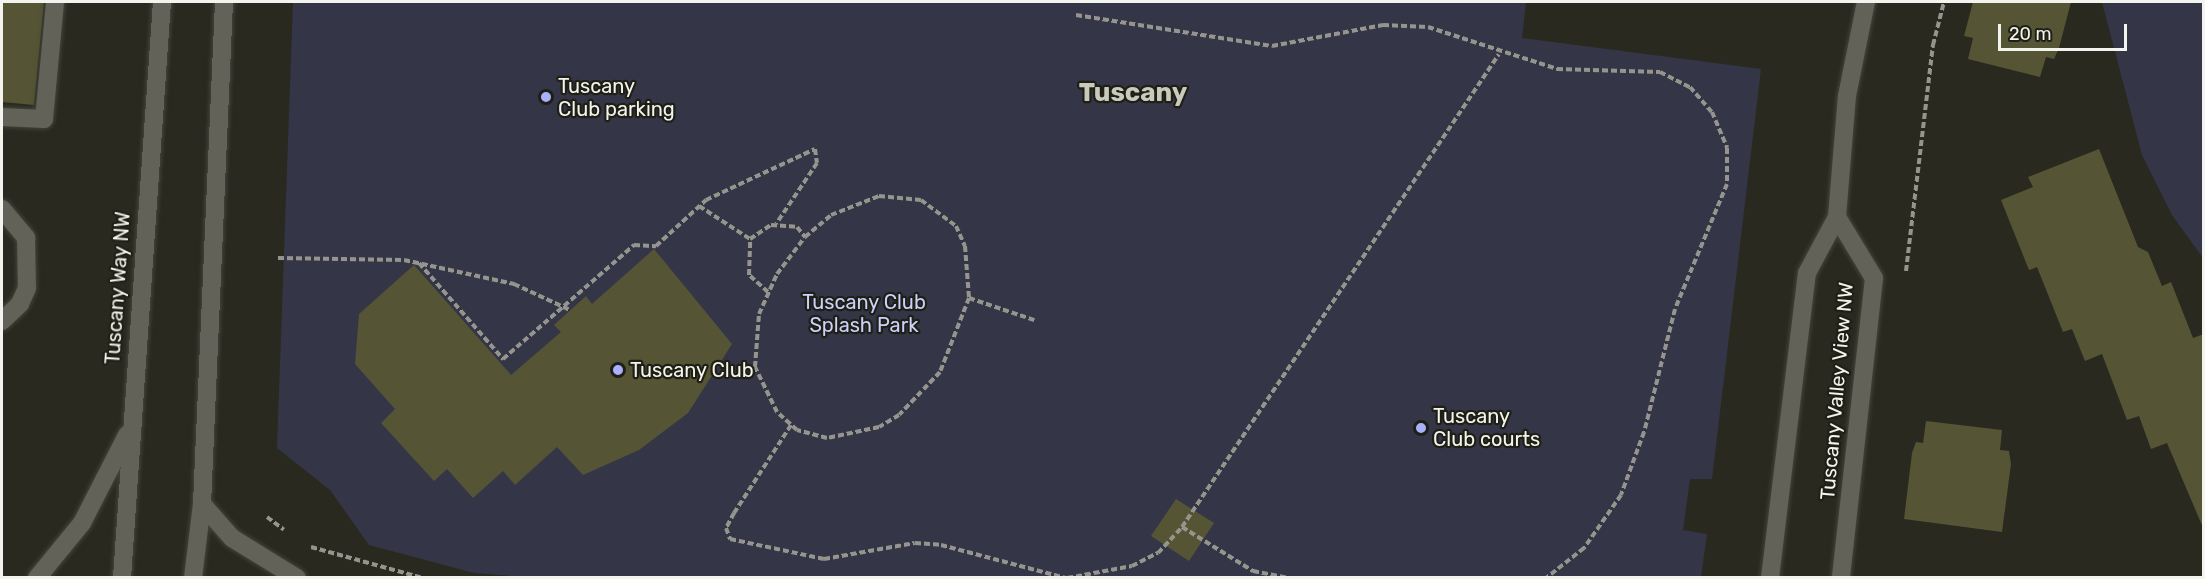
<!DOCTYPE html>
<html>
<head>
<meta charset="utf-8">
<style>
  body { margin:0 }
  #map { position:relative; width:2205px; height:579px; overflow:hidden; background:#292920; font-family:Rubik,sans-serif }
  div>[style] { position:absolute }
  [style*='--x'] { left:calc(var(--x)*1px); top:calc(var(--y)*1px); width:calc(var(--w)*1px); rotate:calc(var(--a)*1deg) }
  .green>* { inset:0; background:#343647 }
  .building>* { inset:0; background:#555535 }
  .path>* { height:4px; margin-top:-2px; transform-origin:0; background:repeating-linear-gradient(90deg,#95958d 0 6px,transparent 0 9px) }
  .roads { filter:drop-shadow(0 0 2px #44443b) drop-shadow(0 0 2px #44443b) }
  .lane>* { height:18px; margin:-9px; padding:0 9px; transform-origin:9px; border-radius:9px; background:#626258 }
  .street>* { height:18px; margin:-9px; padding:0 9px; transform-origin:9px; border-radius:9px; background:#626258 }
  .secondary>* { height:18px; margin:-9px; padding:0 9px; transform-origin:9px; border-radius:9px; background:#626258 }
  .dots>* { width:16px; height:16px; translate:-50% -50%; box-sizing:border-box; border:3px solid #1f1f16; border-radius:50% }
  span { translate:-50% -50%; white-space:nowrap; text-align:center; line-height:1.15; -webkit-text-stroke:4.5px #1f1f16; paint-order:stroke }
  .poi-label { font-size:20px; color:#f3f4ed }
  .left { translate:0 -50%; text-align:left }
  .street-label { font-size:20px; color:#f3f4ed }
  .park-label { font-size:20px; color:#cbd0fd }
  .district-label { font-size:26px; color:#c9cabd; font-weight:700 }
  .frame { position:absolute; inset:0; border:3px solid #f3f4ed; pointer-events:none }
  .scale { position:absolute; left:1998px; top:24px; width:129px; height:27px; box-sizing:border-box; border:3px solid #f3f4ed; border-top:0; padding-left:8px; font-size:18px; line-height:21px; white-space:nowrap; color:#f3f4ed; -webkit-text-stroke:4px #1f1f16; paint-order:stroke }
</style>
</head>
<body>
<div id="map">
  <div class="green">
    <i style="clip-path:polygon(293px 2px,1526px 2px,1522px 38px,1761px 69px,1712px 479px,1690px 479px,1683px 530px,1707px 534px,1701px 577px,538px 578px,474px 573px,369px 545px,330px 490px,277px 448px)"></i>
    <i style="clip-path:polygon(2102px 2px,2203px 2px,2203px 258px,2172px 215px,2142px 155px)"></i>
  </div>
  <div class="building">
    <i style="clip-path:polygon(2px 2px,44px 2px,34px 105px,2px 102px)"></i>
    <i style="clip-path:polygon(1973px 2px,2071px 2px,2059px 48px,2054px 59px,2046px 57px,2040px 77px,1968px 59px,1973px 38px,1964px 36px)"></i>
    <i style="clip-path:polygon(2099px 149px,2138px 247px,2148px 252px,2162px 286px,2171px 282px,2193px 338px,2204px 334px,2204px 530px,2167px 443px,2151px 449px,2139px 416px,2127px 420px,2102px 354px,2085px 361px,2072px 329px,2063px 332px,2037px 267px,2029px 270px,2001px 200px,2033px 187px,2028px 177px)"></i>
    <i style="clip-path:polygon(654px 249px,732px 344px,688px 413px,639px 450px,583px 475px,557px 447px,515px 485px,503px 471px,473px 498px,447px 469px,434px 481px,381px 423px,395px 409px,355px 364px,359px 314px,414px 265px,511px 375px,561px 332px,554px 325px,586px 296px,592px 304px)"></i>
    <i style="clip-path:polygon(1926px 421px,2002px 430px,2000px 450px,2009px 451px,2011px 464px,2002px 532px,1904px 519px,1912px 453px,1916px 442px,1923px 443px)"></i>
    <i style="clip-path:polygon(1176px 499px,1214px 523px,1189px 561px,1151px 536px)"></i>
  </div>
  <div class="path">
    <i style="--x:1076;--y:15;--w:198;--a:9"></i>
    <i style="--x:1272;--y:46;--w:113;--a:-10.7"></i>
    <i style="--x:1383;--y:25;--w:45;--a:2.5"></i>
    <i style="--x:1428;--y:27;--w:136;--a:18"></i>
    <i style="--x:1557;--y:69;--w:103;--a:1.7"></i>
    <i style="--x:1660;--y:72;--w:34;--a:27"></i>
    <i style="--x:1690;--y:87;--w:33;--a:49"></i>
    <i style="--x:1712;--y:112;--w:39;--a:67"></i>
    <i style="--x:1727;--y:148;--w:36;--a:90"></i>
    <i style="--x:1727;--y:184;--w:135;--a:112.6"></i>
    <i style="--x:1675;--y:309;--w:127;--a:104.1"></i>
    <i style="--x:1644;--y:432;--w:67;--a:110.1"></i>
    <i style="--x:1621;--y:495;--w:65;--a:124.9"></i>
    <i style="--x:1584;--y:548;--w:48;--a:141.7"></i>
    <i style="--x:879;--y:196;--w:42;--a:5.4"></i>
    <i style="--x:921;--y:200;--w:44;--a:36.6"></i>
    <i style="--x:956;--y:226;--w:22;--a:66"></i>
    <i style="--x:965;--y:246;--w:52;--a:85.6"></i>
    <i style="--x:969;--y:298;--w:79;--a:111.4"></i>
    <i style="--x:940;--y:372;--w:59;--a:133.6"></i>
    <i style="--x:899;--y:415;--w:23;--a:149"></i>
    <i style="--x:879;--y:427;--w:53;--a:168.1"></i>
    <i style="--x:827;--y:438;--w:31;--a:-165"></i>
    <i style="--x:797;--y:430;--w:27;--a:-138"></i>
    <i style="--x:777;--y:412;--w:50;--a:-116.1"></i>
    <i style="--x:755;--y:367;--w:53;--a:-85.7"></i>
    <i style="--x:759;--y:314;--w:44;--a:-65.8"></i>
    <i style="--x:777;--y:274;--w:46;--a:-52.9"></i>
    <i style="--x:805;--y:237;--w:34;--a:-40"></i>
    <i style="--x:831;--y:215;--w:52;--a:-21.6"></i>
    <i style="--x:699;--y:206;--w:61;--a:32.9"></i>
    <i style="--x:278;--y:258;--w:126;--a:0.9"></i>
    <i style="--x:404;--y:260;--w:113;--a:12.3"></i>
    <i style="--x:514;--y:284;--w:62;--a:24.9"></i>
    <i style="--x:419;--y:263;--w:128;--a:48.8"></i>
    <i style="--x:503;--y:359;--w:174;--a:-41"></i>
    <i style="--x:634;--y:245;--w:22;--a:3"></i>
    <i style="--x:656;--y:246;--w:68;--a:-42.6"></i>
    <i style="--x:706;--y:200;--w:120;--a:-25.1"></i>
    <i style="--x:815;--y:149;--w:14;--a:82"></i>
    <i style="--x:817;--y:163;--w:73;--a:123.9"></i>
    <i style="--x:1906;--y:271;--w:228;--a:-83.2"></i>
    <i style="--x:1933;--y:45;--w:44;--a:-75.7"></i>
    <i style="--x:768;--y:292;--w:25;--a:-138"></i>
    <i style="--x:749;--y:275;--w:36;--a:-88"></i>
    <i style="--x:750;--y:239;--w:25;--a:-34"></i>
    <i style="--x:771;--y:225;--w:26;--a:4"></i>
    <i style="--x:797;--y:227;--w:13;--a:51"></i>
    <i style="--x:969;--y:298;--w:69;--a:18.7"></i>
    <i style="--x:791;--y:425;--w:105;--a:122.9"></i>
    <i style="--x:734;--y:513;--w:17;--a:118"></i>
    <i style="--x:726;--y:528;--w:12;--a:70"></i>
    <i style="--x:730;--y:539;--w:96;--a:12"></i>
    <i style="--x:824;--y:559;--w:92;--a:-10"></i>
    <i style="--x:915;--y:543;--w:26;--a:4"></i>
    <i style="--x:941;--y:545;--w:129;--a:14.8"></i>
    <i style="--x:267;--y:517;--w:21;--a:37"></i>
    <i style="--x:1182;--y:527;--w:84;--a:31.8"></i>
    <i style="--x:1253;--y:571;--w:38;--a:11"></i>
    <i style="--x:311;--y:547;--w:116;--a:15.5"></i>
    <i style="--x:1067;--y:578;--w:66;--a:-10.5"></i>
    <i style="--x:1132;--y:566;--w:29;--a:-27"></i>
    <i style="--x:1158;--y:553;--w:35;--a:-47"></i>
    <i style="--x:1182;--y:527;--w:569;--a:-56.17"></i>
  </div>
  <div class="roads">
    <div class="lane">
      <i style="--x:2;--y:117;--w:42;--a:2.7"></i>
      <i style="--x:44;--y:119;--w:118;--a:-84.6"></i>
      <i style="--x:2;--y:209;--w:38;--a:50"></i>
      <i style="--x:26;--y:238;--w:50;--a:88.9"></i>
      <i style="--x:27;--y:288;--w:17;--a:114"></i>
      <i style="--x:20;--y:304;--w:25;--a:137"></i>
    </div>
    <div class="street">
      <i style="--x:1837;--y:217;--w:71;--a:58.8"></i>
      <i style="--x:1874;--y:278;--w:302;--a:96.3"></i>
      <i style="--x:1770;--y:578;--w:307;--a:-83.1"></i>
      <i style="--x:1807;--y:273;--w:64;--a:-61.8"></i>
      <i style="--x:1837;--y:217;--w:121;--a:-85.3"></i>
      <i style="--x:1847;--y:96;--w:96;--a:-78.6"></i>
    </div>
    <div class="secondary">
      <i style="--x:202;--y:504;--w:45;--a:48.6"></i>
      <i style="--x:232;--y:538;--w:76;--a:31.6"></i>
      <i style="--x:37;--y:578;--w:71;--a:-50.7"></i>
      <i style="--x:82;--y:523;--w:99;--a:-62.9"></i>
      <i style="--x:122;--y:578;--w:577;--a:-86.03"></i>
      <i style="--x:193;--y:578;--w:75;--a:-83.1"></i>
      <i style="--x:202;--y:504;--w:502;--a:-87.49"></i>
    </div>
  </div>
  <div class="dots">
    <i style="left:546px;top:97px;background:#a9b0fc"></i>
    <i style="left:618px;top:370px;background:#a9b0fc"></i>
    <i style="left:1421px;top:428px;background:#a9b0fc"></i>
  </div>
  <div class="poi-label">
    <span class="left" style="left:558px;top:98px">Tuscany<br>Club parking</span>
    <span class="left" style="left:630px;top:370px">Tuscany Club</span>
    <span class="left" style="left:1433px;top:428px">Tuscany<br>Club courts</span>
  </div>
  <div class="street-label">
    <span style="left:118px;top:288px;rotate:-86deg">Tuscany Way NW</span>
    <span style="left:1837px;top:391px;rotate:-85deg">Tuscany Valley View NW</span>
  </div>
  <div class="park-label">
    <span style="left:864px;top:314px">Tuscany Club<br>Splash Park</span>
  </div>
  <div class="district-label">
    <span style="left:1133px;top:93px">Tuscany</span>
  </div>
  <div class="frame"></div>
  <div class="scale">20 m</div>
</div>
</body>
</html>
